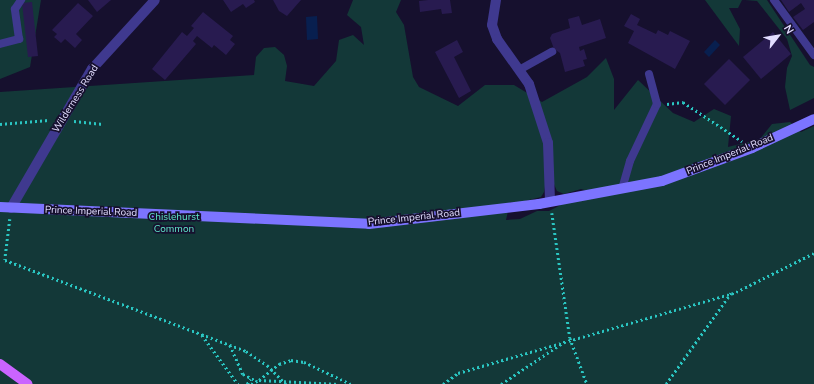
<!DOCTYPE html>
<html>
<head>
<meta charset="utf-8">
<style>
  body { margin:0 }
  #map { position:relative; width:814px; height:384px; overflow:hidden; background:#16102e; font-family:"Nunito Sans",sans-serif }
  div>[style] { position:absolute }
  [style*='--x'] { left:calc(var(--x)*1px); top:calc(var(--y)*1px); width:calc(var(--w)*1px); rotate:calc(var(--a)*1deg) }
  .green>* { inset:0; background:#133838 }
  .water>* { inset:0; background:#081f4f }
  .building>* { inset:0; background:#281b50 }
  .path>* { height:2.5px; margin-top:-1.25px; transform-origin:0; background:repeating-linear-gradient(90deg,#2ac6c2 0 2px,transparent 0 5px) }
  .service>* { height:8px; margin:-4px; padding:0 4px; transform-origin:4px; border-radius:4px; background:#3f398f }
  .minor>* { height:10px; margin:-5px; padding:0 5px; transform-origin:5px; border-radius:5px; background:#3f398f }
  .secondary>* { height:10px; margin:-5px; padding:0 5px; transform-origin:5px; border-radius:5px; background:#7c74ff }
  .primary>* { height:10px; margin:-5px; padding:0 5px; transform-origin:5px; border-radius:5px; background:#ca64ff }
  span { translate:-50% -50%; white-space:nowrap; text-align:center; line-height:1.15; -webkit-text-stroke:3.5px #16102e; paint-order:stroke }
  .street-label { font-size:10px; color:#e2ddff }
  .park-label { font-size:10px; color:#61e7ca }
  .north { position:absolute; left:758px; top:16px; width:40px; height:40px; -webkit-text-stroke:3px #16102e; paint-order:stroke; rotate:59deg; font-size:11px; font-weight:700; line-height:16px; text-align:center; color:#e2ddff }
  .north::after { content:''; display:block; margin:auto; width:14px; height:18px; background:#e2ddff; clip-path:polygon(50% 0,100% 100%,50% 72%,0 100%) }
</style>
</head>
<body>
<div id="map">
  <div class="green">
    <i style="clip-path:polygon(0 0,41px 0,30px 67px,0 79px)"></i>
    <i style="clip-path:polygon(evenodd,353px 0,401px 0,396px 12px,404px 25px,413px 77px,419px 87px,458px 106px,485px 85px,514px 85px,542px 102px,587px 77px,606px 58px,614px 79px,614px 110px,638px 80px,673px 113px,694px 122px,714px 109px,731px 116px,728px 147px,760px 139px,772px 124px,790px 122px,801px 132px,814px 126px,814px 384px,0 384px,0 92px,254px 75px,256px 57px,264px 48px,275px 47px,284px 55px,287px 66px,285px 81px,314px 86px,336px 61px,339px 40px,353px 35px,364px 45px,361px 27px,347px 15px,353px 0,546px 180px,553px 182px,557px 191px,564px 194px,581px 189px,588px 191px,549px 211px,537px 211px,520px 219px,506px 220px,510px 202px,517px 203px,541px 197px,544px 192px,546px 180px)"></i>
    <i style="clip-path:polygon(705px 0,742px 0,738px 8px,729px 8px,740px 29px,739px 46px)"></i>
    <i style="clip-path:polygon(745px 0,767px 0,810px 65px,814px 67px,814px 98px,790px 110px,785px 87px,787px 68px,792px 56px,787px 39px,757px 1px)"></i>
  </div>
  <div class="water">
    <i style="clip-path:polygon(317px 16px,318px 39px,307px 40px,306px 17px)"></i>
    <i style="clip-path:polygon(715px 40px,720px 45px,709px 57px,704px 52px)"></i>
  </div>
  <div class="building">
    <i style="clip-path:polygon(88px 0,111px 0,97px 12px)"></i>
    <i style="clip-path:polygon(223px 0,254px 0,255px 2px,246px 8px,243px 4px,231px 12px)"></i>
    <i style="clip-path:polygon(273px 0,301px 0,287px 16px,279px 11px)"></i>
    <i style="clip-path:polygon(428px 0,450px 0,452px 13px,442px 14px,441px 9px,420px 12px,419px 1px)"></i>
    <i style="clip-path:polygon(781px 0,814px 0,814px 22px,803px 30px,793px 17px,805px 9px,801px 3px,789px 12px)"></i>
    <i style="clip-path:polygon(32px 2px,38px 56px,28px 57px,22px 3px)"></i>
    <i style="clip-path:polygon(78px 3px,93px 16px,76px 34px,82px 40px,75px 48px,65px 39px,61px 43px,54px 37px,57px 34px,52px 30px)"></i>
    <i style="clip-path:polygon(203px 12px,233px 36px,230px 40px,235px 44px,226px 55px,214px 45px,212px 48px,197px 36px,193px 41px,196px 44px,165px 80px,152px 69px,182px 32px,187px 36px,194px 28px,191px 26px)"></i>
    <i style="clip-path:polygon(631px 14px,640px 19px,637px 25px,656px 34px,658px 30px,668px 35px,670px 31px,690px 41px,675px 69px,628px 43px,634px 31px,624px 26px)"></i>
    <i style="clip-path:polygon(579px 16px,582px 25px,600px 19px,606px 38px,579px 47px,580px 51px,584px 49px,587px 59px,583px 60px,585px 66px,565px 72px,560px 53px,554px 49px,550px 38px,552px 34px,570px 28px,568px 19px)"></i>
    <i style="clip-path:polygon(773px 32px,791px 54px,761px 79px,743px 57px)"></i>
    <i style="clip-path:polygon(457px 40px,463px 52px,454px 57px,471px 91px,459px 98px,435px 52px)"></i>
    <i style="clip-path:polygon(729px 59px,750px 80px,725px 105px,704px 84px)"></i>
  </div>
  <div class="path">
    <i style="--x:667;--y:104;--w:16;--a:-7"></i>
    <i style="--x:683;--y:102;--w:71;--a:33.5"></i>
    <i style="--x:74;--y:121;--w:29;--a:6"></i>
    <i style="--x:0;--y:124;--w:49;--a:-4.7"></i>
    <i style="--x:552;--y:213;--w:126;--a:81.8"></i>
    <i style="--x:570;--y:338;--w:49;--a:69.7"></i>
    <i style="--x:10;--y:219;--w:41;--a:97"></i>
    <i style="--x:5;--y:260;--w:258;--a:20.7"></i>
    <i style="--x:246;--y:351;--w:25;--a:34"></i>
    <i style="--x:267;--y:365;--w:27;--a:45"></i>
    <i style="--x:202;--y:335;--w:61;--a:53.7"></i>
    <i style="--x:230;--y:345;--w:32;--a:66"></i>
    <i style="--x:243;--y:374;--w:16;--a:27"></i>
    <i style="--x:259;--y:380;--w:26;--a:-39"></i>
    <i style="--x:279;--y:364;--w:13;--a:-18"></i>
    <i style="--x:291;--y:360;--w:13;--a:9"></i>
    <i style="--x:304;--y:362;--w:52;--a:25.1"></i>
    <i style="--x:247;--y:384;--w:6;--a:-59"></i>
    <i style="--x:251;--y:384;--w:9;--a:-27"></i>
    <i style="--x:259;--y:380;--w:80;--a:2.9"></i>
    <i style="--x:443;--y:384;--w:19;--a:-36"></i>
    <i style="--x:458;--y:373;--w:290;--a:-16.2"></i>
    <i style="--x:736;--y:292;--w:87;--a:-26.6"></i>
    <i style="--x:501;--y:384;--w:79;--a:-33.7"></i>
    <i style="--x:666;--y:384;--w:112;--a:-54.5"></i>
  </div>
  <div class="service">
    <i style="--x:774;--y:0;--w:68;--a:54"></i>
    <i style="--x:0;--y:44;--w:20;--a:-15"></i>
    <i style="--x:19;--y:39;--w:30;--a:-98"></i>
    <i style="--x:15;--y:9;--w:11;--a:-56"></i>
    <i style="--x:519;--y:70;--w:38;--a:-29"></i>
    <i style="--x:622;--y:189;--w:29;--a:-74"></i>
    <i style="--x:630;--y:161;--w:63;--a:-64.7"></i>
    <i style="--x:657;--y:104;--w:31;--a:-105"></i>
  </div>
  <div class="minor">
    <i style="--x:496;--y:0;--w:25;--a:99"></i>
    <i style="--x:492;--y:25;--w:15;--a:70"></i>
    <i style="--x:497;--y:39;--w:55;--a:54.6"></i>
    <i style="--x:529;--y:84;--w:62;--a:72.1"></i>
    <i style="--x:548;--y:143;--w:58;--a:88"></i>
    <i style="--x:11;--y:208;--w:161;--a:-59.8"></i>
    <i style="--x:92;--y:69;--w:93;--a:-47.6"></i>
  </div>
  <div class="secondary">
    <i style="--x:0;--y:207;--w:369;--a:2.6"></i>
    <i style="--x:369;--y:224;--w:171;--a:-6.7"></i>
    <i style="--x:539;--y:204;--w:125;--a:-10.6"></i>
    <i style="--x:662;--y:181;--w:96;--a:-20.1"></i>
    <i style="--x:752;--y:148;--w:68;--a:-25.1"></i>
  </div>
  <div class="primary">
    <i style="--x:0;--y:364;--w:34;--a:36"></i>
  </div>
  <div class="street-label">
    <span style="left:76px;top:99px;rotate:-58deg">Wilderness Road</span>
    <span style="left:730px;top:155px;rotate:-22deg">Prince Imperial Road</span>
    <span style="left:91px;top:212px;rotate:2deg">Prince Imperial Road</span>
    <span style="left:414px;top:218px;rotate:-6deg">Prince Imperial Road</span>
  </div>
  <div class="park-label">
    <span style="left:174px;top:223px">Chislehurst<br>Common</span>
  </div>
  <div class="north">N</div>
</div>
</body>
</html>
